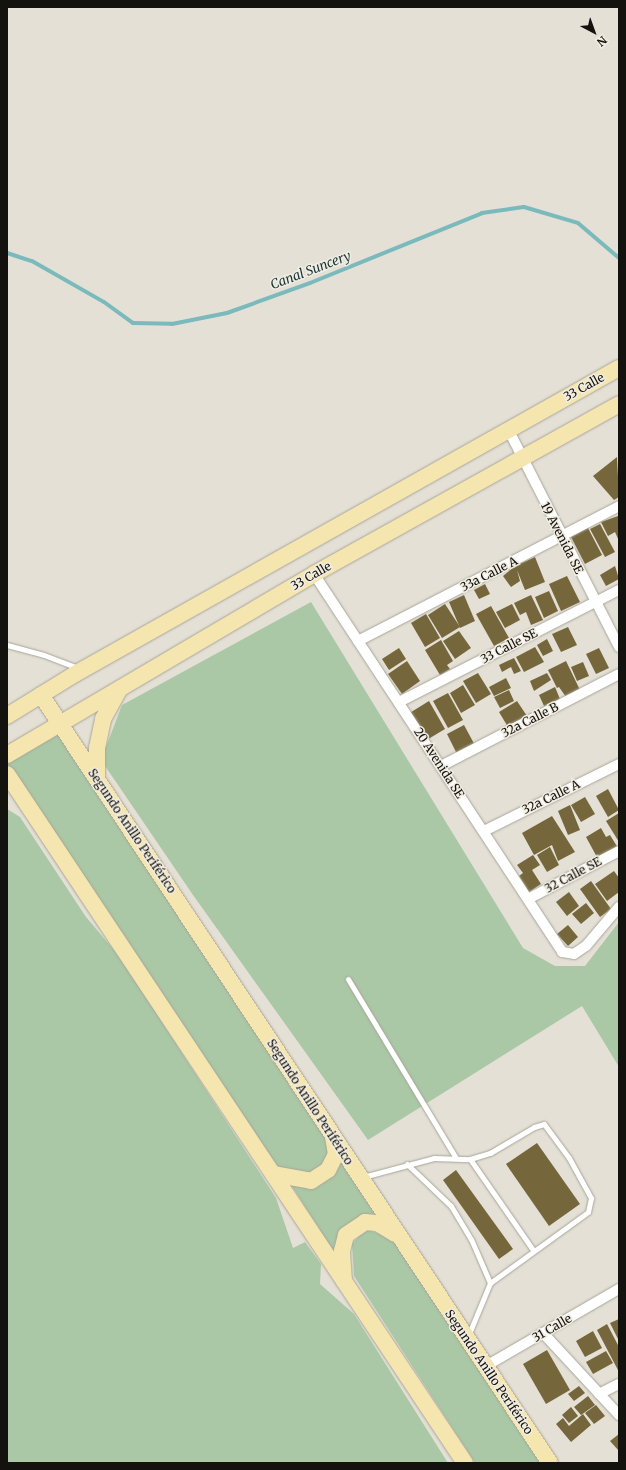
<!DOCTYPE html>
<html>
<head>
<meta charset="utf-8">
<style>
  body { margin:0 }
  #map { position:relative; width:626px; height:1470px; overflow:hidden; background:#e4e0d5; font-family:Merriweather,serif }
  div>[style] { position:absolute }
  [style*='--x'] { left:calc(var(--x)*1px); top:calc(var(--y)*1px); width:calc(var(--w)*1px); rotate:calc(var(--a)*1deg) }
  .green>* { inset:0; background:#aac8a5 }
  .stream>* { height:4px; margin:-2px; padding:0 2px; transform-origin:2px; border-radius:2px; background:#7ababc }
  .building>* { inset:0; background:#75673b }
  .roads { filter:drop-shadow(0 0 1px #a8a59a) drop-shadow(0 0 1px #a8a59a) }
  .service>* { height:5px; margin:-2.5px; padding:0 2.5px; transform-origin:2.5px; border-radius:2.5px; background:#fff }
  .minor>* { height:10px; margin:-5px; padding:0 5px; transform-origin:5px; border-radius:5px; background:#fff }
  .primary>* { height:16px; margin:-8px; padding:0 8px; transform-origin:8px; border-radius:8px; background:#f5e6b0 }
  span { translate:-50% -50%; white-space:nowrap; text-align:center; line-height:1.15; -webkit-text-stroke:3px #f1ede2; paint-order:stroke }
  .street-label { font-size:12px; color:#13120e }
  .water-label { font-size:13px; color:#153537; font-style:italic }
  .frame { position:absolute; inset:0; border:8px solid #13120e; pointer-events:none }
  .north { position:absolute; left:574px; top:12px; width:40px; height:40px; -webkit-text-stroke:3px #f1ede2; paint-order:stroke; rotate:139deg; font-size:11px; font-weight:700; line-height:16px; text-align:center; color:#13120e }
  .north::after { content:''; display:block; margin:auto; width:14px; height:18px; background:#13120e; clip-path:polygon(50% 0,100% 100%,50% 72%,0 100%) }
</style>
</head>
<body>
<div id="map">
  <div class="green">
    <i style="clip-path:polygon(311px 602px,523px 948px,555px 966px,585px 966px,619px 922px,619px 1067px,582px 1006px,368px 1140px,193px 895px,101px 760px,122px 705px)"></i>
    <i style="clip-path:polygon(57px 725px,332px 1134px,334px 1153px,311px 1179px,278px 1170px,7px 772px,7px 756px)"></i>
    <i style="clip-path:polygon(7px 809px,20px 817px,86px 917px,119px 956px,276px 1198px,293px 1248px,305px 1242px,321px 1264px,320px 1284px,354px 1314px,448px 1463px,7px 1463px)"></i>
    <i style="clip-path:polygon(341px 1149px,389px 1221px,364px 1220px,338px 1259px,290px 1183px,314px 1186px)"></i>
    <i style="clip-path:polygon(365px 1229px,395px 1239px,545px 1463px,475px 1463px,354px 1276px,352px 1244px)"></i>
  </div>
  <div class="stream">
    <i style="--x:7;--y:253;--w:26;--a:18"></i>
    <i style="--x:32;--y:261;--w:83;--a:29.7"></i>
    <i style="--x:104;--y:302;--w:36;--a:36"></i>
    <i style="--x:133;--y:323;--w:39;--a:1"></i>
    <i style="--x:172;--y:324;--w:56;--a:-11.3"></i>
    <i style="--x:227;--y:313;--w:88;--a:-19.9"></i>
    <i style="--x:310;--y:283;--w:186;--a:-22.1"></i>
    <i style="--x:482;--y:213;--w:42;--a:-8.1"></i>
    <i style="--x:524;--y:207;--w:56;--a:16.5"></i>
    <i style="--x:578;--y:223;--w:54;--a:40.5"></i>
  </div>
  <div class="building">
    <i style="clip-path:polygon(617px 457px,619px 497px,614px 500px,593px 476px)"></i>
    <i style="clip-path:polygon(618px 516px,619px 519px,619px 541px,615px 532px,608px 536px,601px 522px)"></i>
    <i style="clip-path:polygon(600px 524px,615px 552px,605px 557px,590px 529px)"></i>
    <i style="clip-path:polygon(588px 528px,602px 555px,585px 564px,571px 537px)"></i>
    <i style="clip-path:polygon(535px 557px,545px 582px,525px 590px,517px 570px,520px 581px,511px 587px,503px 576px,515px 566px)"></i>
    <i style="clip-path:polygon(615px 566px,619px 579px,606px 586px,600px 575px)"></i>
    <i style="clip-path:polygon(567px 576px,580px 602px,561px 611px,549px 584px)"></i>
    <i style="clip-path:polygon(485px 584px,490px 594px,479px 599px,474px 590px)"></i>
    <i style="clip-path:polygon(549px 591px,558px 611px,544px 618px,535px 597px)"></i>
    <i style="clip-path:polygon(464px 595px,475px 621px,460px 628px,449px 602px)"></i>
    <i style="clip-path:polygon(531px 595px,543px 620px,531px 625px,526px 612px,520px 615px,514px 603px)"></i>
    <i style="clip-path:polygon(445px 604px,460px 627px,442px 638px,428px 615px)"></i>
    <i style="clip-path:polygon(512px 604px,520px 620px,505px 628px,496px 612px)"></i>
    <i style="clip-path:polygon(491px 606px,509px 638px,494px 646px,476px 614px)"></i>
    <i style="clip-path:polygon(426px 614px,440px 638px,425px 647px,411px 623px)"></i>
    <i style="clip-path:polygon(568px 627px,577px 645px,561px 652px,552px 634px)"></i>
    <i style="clip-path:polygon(459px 631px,471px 648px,455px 659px,443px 641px)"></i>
    <i style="clip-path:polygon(547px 639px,553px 651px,543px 656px,537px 645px)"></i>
    <i style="clip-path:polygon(441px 640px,453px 661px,447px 665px,450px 669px,440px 675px,425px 650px)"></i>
    <i style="clip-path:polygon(535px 647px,544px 662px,524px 672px,516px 657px)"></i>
    <i style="clip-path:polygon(399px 648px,406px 659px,389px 670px,382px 659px)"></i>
    <i style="clip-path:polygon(599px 648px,609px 668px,596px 674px,586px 654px)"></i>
    <i style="clip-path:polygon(514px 658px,521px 671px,514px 674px,511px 667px,502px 672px,499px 665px)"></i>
    <i style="clip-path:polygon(407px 661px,420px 681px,402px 694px,388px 674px)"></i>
    <i style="clip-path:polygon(566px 661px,580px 690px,566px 697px,559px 687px,557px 688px,548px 670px)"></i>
    <i style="clip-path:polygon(583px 662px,589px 676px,577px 681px,571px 667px)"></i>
    <i style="clip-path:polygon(478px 673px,491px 694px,476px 703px,463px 681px)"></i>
    <i style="clip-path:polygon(547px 673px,551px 680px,534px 691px,530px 681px)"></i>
    <i style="clip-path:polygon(506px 678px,511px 688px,494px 696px,489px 687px)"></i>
    <i style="clip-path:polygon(463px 685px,475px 705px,461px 713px,450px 693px)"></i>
    <i style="clip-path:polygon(555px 687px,560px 699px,544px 706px,539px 695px)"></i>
    <i style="clip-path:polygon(509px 690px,514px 701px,500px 708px,494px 697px)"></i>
    <i style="clip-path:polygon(448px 693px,463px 720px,448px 728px,433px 701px)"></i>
    <i style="clip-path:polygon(429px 701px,445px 729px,425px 741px,408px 714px)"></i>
    <i style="clip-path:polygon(517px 701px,527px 716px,508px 727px,499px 712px)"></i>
    <i style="clip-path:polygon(464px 725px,477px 749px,459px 758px,447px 734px)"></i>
    <i style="clip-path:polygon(608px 789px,619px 810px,608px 817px,596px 796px)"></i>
    <i style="clip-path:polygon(585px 797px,595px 814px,581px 822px,571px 805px)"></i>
    <i style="clip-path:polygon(570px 805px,580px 830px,568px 835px,558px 811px)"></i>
    <i style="clip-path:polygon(619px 813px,619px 842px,606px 821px)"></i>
    <i style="clip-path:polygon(552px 816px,575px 852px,558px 861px,552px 845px,534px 855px,522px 833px)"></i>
    <i style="clip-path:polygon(601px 828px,606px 837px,610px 835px,618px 848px,598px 859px,586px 837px)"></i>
    <i style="clip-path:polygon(550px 847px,559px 865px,547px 872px,537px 855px)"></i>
    <i style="clip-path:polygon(533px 855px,540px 865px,532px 870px,541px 884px,529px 892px,519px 876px,523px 873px,517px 865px)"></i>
    <i style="clip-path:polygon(614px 871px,619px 878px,619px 892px,607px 901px,595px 884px)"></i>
    <i style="clip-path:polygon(591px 881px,611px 909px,600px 917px,580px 889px)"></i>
    <i style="clip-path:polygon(569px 892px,579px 906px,567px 916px,556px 902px)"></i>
    <i style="clip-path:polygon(586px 903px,594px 913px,581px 924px,572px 914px)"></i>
    <i style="clip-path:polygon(568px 925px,578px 937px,568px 946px,557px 934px)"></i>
    <i style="clip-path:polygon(537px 1143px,580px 1204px,549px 1226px,506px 1164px)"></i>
    <i style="clip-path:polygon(456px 1170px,513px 1249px,499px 1259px,443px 1180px)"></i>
    <i style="clip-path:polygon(619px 1319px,619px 1341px,610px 1323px)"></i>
    <i style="clip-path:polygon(607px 1324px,619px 1347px,619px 1372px,597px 1330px)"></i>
    <i style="clip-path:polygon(593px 1331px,602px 1348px,585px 1357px,576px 1341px)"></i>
    <i style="clip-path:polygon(547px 1350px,570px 1390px,546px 1404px,523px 1364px)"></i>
    <i style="clip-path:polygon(606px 1351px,613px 1363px,593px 1374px,586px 1362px)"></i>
    <i style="clip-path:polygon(579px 1386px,585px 1393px,574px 1401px,568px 1394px)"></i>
    <i style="clip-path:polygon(588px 1396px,595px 1405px,581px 1415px,574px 1407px)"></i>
    <i style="clip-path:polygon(596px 1405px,605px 1416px,594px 1424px,585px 1413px)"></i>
    <i style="clip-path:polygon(571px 1407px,578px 1416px,569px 1423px,562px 1415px)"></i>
    <i style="clip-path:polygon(583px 1414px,591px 1425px,571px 1442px,556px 1424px,563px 1418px,569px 1426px)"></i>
    <i style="clip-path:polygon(619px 1434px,619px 1451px,610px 1441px)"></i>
  </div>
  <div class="roads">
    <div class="service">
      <i style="--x:7;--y:645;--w:38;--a:15"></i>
      <i style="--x:44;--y:655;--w:36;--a:21"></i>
      <i style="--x:348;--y:979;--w:209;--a:58.9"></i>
      <i style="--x:470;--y:1159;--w:111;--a:55.3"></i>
      <i style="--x:407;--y:1164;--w:61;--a:43.7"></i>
      <i style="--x:451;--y:1206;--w:39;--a:59"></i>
      <i style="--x:471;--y:1239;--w:48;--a:66.6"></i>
      <i style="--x:363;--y:1177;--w:73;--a:-15"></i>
      <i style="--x:434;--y:1158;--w:36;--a:2"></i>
      <i style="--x:470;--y:1159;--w:21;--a:-17"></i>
      <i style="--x:490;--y:1153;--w:51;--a:-30.6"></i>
      <i style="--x:534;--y:1127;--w:10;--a:-17"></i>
      <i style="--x:544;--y:1124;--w:42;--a:53.7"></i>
      <i style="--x:569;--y:1158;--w:46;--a:61.2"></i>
      <i style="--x:591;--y:1198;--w:14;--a:102"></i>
      <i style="--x:588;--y:1212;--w:121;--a:144.1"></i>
      <i style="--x:490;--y:1283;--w:57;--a:112.5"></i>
    </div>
    <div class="minor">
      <i style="--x:508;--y:429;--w:245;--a:63"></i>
      <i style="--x:314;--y:574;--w:452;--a:56.7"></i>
      <i style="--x:562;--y:952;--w:12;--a:9"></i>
      <i style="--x:574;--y:954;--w:14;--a:-34"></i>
      <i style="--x:586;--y:946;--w:51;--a:-49.8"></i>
      <i style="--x:358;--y:641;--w:294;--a:-27.3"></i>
      <i style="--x:399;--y:702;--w:247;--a:-27"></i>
      <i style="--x:441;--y:766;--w:200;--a:-27.3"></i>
      <i style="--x:484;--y:831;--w:151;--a:-26.4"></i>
      <i style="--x:528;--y:899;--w:103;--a:-27.8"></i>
      <i style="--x:543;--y:1333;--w:112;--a:47.2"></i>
      <i style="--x:486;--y:1366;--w:154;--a:-30.1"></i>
      <i style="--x:599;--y:1394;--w:22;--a:-27"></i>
    </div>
    <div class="primary">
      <i style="--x:41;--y:695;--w:921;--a:56.47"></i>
      <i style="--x:7;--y:716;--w:80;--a:-31.7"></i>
      <i style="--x:75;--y:674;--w:624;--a:-29.36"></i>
      <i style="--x:7;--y:755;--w:356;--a:-30.5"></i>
      <i style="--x:314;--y:574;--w:349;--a:-29.1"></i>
      <i style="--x:7;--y:774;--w:827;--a:56.39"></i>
      <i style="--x:97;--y:779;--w:31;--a:-90"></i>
      <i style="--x:97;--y:748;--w:30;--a:-78"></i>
      <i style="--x:103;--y:719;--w:35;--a:-61"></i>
      <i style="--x:273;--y:1174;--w:39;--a:10"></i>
      <i style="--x:311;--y:1181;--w:20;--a:-33"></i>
      <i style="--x:328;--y:1170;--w:18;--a:-63"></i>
      <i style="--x:336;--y:1154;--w:17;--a:-100"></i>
      <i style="--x:344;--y:1281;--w:30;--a:-94"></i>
      <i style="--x:342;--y:1251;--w:16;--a:-76"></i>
      <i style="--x:346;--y:1235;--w:23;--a:-34"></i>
      <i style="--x:365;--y:1222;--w:12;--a:5"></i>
      <i style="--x:377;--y:1223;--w:21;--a:31"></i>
    </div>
  </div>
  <div class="street-label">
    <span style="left:584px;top:387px;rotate:-29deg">33 Calle</span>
    <span style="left:562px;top:538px;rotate:63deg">19 Avenida SE</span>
    <span style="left:489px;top:574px;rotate:-27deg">33a Calle A</span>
    <span style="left:311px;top:576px;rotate:-30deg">33 Calle</span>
    <span style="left:509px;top:646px;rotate:-27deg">33 Calle SE</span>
    <span style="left:530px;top:720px;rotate:-27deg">32a Calle B</span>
    <span style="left:439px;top:763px;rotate:57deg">20 Avenida SE</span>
    <span style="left:551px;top:797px;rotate:-26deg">32a Calle A</span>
    <span style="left:132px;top:831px;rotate:56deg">Segundo Anillo Periférico</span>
    <span style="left:573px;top:875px;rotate:-28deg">32 Calle SE</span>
    <span style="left:310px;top:1102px;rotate:57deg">Segundo Anillo Periférico</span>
    <span style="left:552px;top:1328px;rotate:-30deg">31 Calle</span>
    <span style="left:489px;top:1372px;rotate:56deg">Segundo Anillo Periférico</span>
  </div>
  <div class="water-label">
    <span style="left:311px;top:271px;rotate:-21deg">Canal Suncery</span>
  </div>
  <div class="frame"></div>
  <div class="north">N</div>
</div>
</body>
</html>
